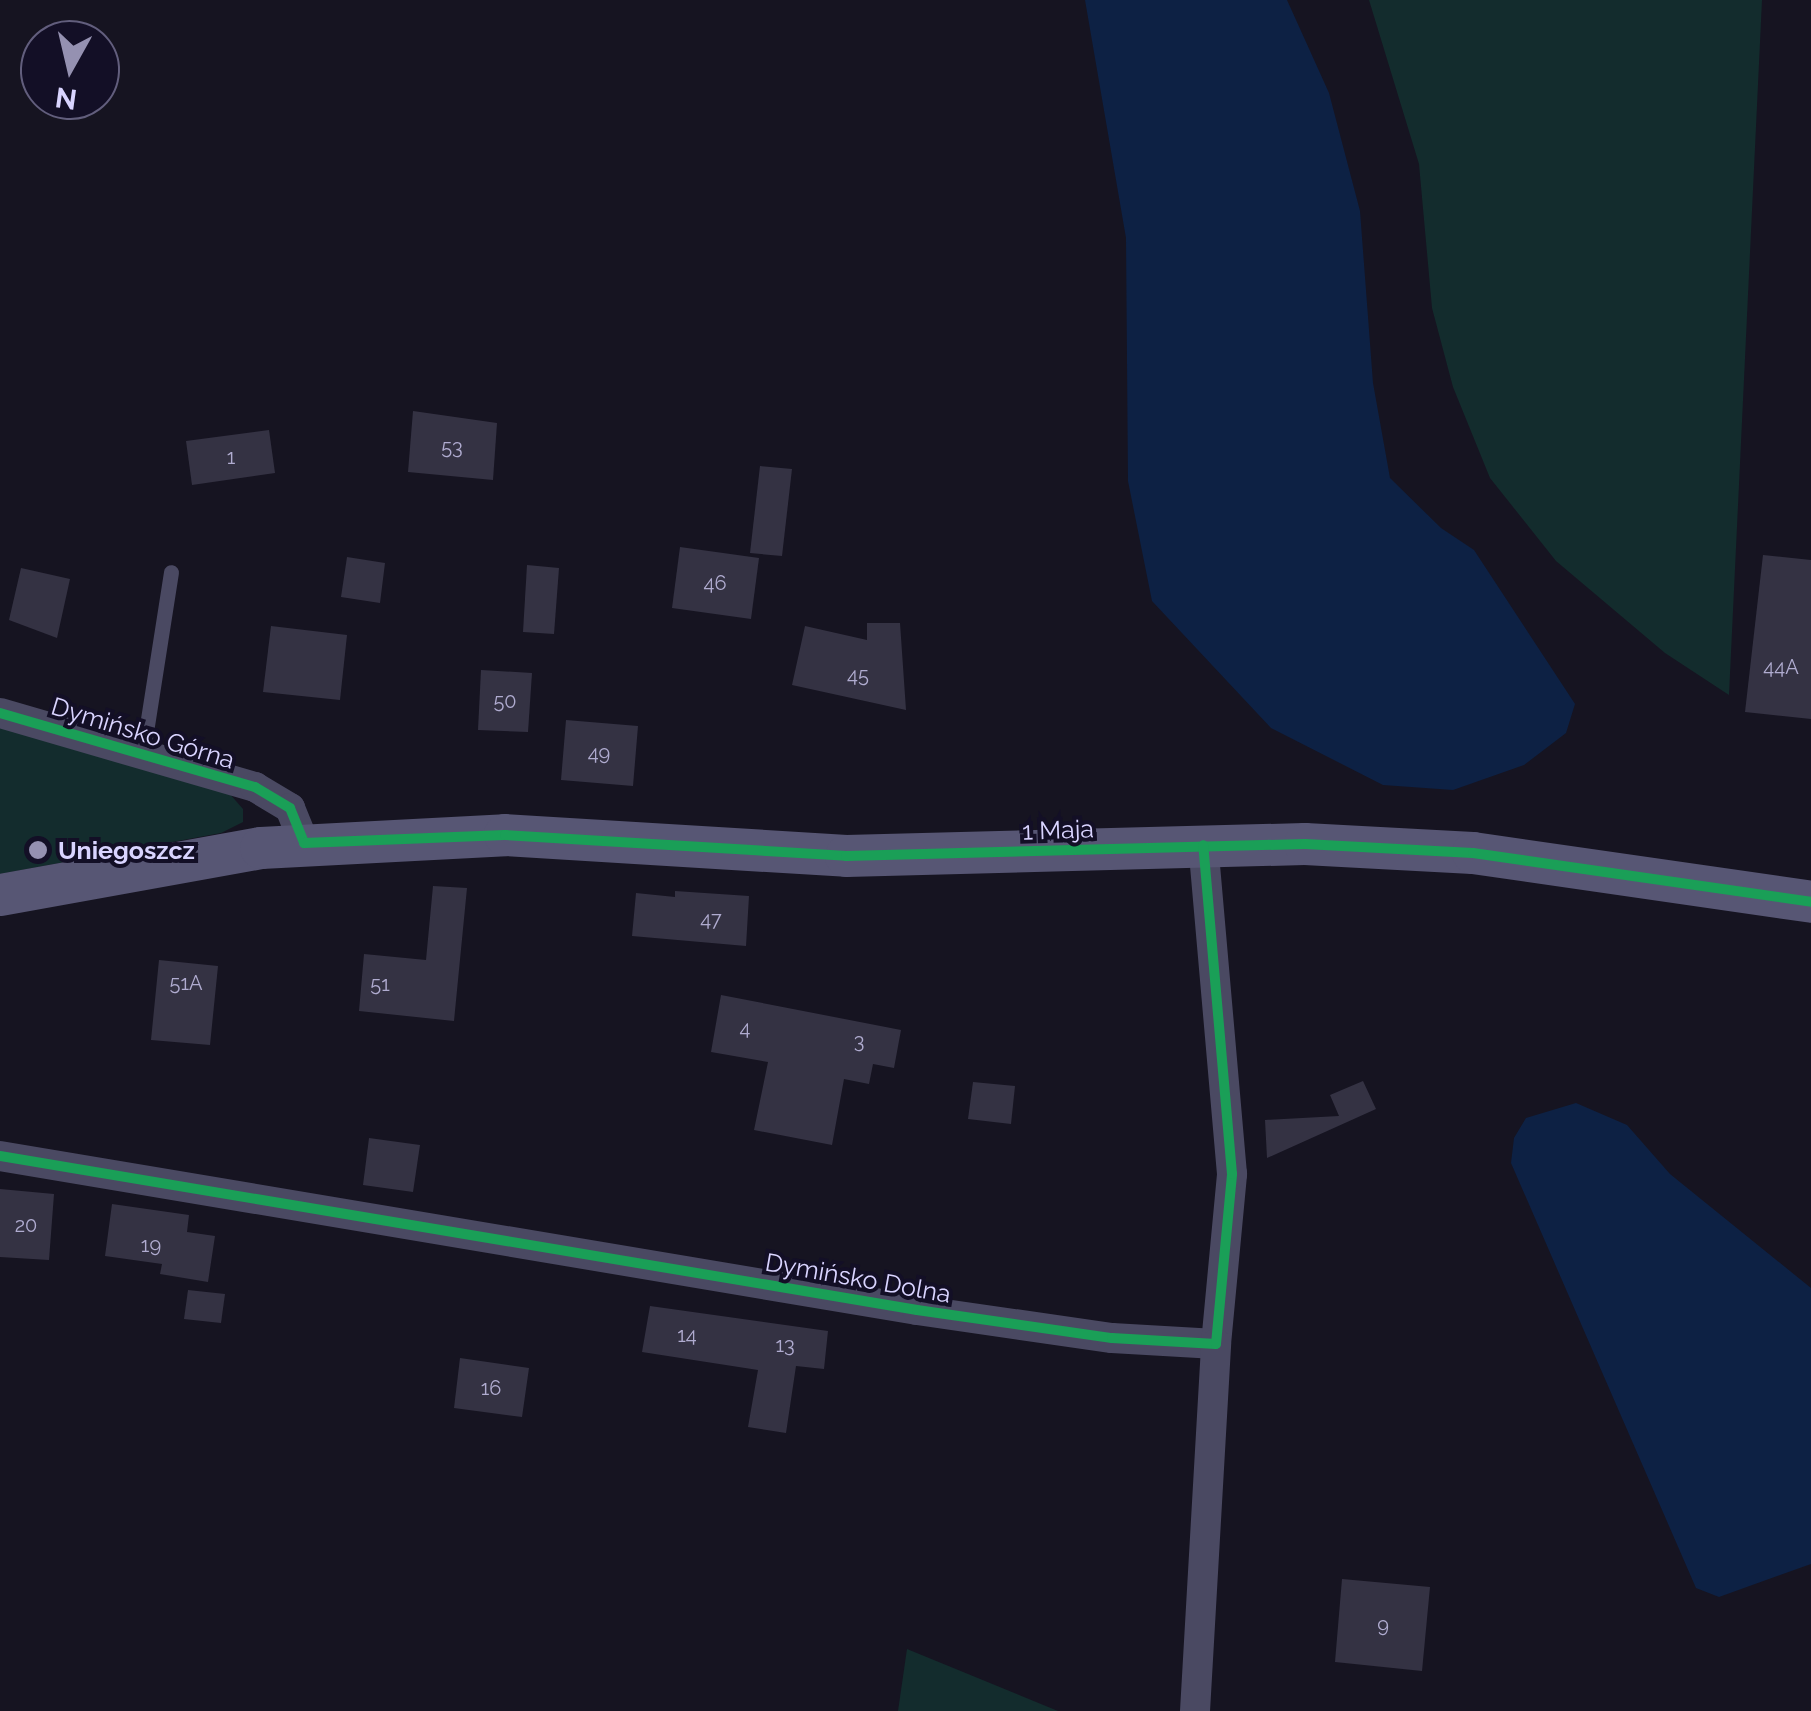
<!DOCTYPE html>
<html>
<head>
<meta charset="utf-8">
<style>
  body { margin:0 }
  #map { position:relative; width:1811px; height:1711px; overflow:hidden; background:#161421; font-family:Raleway,sans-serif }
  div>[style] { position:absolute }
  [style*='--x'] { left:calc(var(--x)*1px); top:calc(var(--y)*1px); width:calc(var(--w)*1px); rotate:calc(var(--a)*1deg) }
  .green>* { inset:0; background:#132c2d }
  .water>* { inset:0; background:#0d2144 }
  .building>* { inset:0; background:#343243 }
  .lane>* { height:15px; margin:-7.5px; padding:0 7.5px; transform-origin:7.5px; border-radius:7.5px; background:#4a4962 }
  .street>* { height:30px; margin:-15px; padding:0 15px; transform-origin:15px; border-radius:15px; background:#4a4962 }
  .secondary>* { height:42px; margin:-21px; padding:0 21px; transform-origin:21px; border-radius:21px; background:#575674 }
  .cycleway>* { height:10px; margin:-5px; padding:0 5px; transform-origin:5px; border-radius:5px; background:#1a9f57 }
  .dots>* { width:28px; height:28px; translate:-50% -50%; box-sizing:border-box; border:5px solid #130f26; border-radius:50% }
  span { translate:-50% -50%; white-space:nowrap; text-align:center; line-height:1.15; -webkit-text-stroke:8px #130f26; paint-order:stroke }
  .number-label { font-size:20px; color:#b0acd0 }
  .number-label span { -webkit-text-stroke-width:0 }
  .street-label { font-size:25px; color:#d9d4ff }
  .poi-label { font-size:25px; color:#d9d4ff; font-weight:700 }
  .left { translate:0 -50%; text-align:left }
  .north { position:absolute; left:20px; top:20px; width:100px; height:100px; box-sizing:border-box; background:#130f26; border:2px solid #625e7d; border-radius:50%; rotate:188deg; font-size:28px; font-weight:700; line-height:40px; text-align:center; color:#d9d4ff }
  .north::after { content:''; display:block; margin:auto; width:35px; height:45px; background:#9591b1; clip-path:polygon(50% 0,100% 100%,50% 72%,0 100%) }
</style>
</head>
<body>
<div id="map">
  <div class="green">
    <i style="clip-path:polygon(1369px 0,1762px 0,1729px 695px,1665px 653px,1556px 561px,1490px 478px,1453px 387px,1432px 308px,1419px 164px)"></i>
    <i style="clip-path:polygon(0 727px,229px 793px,243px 809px,243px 822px,221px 833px,0 874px)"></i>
    <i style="clip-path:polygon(907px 1649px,1058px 1711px,898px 1711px)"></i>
  </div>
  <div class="water">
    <i style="clip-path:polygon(1085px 0,1287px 0,1329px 93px,1360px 211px,1373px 383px,1390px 478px,1441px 528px,1474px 550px,1575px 704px,1566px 733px,1524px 765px,1453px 790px,1383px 785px,1271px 728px,1152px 601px,1128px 481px,1126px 238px)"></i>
    <i style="clip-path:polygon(1576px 1103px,1627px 1125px,1670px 1174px,1811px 1288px,1811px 1564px,1719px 1597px,1696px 1588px,1511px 1163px,1514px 1138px,1526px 1118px)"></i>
  </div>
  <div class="building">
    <i style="clip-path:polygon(413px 411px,497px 423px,493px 480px,408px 472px)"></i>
    <i style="clip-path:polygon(269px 430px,275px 473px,192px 485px,186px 441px)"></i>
    <i style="clip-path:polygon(760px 466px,792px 469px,782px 556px,750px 553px)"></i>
    <i style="clip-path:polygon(680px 547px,759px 558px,751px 619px,672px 608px)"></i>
    <i style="clip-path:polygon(1763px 555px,1811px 560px,1811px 719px,1745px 712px)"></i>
    <i style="clip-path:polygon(347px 557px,385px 563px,380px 603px,341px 597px)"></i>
    <i style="clip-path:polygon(527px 565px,559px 568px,554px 634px,523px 632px)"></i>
    <i style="clip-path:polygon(21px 568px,70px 579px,57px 638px,9px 620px)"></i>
    <i style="clip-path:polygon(867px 623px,900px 623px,906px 710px,792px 685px,805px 626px,867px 640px)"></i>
    <i style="clip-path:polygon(271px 626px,347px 635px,340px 700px,263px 692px)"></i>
    <i style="clip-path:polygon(481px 670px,532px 673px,528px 732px,478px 730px)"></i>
    <i style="clip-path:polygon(566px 720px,638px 726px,633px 786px,561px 780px)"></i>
    <i style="clip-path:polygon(433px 886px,467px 888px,454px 1021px,359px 1011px,364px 954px,426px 960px)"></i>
    <i style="clip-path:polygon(675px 891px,749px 896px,746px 946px,632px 936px,636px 893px,675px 897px)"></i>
    <i style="clip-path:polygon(159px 960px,218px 966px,210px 1045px,151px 1040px)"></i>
    <i style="clip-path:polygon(721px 995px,901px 1030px,894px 1068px,873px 1064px,869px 1084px,844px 1079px,832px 1145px,754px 1130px,768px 1062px,711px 1052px)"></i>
    <i style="clip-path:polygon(1363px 1081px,1376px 1109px,1267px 1158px,1265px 1120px,1339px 1116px,1330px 1095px)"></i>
    <i style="clip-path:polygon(973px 1082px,1015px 1086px,1011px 1124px,968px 1119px)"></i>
    <i style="clip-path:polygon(369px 1138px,420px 1145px,413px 1192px,363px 1185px)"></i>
    <i style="clip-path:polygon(0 1189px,54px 1194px,49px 1260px,0 1257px)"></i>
    <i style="clip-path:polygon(112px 1204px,189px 1215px,187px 1232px,215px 1236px,208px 1282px,160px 1274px,162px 1264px,105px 1256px)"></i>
    <i style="clip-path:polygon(188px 1290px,225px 1294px,221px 1323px,184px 1319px)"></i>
    <i style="clip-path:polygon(650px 1306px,828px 1331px,824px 1369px,796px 1366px,786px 1433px,748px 1427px,758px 1370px,642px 1352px)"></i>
    <i style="clip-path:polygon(460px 1358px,529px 1368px,522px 1417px,454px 1408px)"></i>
    <i style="clip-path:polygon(1342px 1579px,1430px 1587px,1422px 1671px,1335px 1662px)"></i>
  </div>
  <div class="lane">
    <i style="--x:143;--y:751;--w:181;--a:-81.1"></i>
  </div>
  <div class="street">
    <i style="--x:0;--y:713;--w:266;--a:16.2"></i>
    <i style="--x:255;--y:787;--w:41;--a:31"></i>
    <i style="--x:290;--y:808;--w:38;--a:68"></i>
    <i style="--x:0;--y:1156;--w:930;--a:9.53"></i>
    <i style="--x:917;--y:1310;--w:197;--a:8.2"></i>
    <i style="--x:1112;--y:1338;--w:104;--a:3.3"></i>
    <i style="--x:1216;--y:1344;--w:171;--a:-84.6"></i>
    <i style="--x:1232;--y:1174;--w:330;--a:-95"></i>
    <i style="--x:1195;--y:1711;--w:368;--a:-86.7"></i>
  </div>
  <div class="secondary">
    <i style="--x:0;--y:895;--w:265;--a:-10.2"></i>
    <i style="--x:261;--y:848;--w:244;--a:-3"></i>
    <i style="--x:505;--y:835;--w:342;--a:3.5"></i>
    <i style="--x:846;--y:856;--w:459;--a:-1.5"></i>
    <i style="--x:1305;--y:844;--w:168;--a:3.1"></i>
    <i style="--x:1473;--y:853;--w:342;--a:8.2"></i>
  </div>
  <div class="cycleway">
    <i style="--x:0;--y:713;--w:266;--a:16.2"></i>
    <i style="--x:255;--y:787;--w:41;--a:31"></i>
    <i style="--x:290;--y:808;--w:38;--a:68"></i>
    <i style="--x:304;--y:843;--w:201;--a:-2.3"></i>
    <i style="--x:505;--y:835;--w:342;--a:3.5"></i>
    <i style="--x:846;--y:856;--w:459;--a:-1.5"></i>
    <i style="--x:1305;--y:844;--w:168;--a:3.1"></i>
    <i style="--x:1473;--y:853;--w:342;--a:8.2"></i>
    <i style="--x:0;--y:1156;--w:930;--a:9.53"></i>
    <i style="--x:917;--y:1310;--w:197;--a:8.2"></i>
    <i style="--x:1112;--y:1338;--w:104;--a:3.3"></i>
    <i style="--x:1216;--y:1344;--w:171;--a:-84.6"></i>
    <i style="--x:1232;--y:1174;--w:330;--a:-95"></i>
  </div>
  <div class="dots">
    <i style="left:38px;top:850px;background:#9591b1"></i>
  </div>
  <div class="number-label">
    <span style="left:452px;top:447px">53</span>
    <span style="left:231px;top:457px">1</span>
    <span style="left:715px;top:583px">46</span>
    <span style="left:1781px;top:667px">44A</span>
    <span style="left:858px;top:675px">45</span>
    <span style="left:505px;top:701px">50</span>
    <span style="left:599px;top:753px">49</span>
    <span style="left:711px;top:919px">47</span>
    <span style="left:186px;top:983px">51A</span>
    <span style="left:380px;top:984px">51</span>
    <span style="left:745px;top:1028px">4</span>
    <span style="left:859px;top:1041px">3</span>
    <span style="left:26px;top:1225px">20</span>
    <span style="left:151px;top:1245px">19</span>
    <span style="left:687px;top:1335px">14</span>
    <span style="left:785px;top:1345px">13</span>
    <span style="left:491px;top:1388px">16</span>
    <span style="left:1383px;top:1625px">9</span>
  </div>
  <div class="street-label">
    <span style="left:143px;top:733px;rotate:17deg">Dymińsko Górna</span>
    <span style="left:1058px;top:830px;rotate:-2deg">1 Maja</span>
    <span style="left:858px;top:1278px;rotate:10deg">Dymińsko Dolna</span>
  </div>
  <div class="poi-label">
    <span class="left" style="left:58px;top:850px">Uniegoszcz</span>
  </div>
  <div class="north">N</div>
</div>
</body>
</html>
